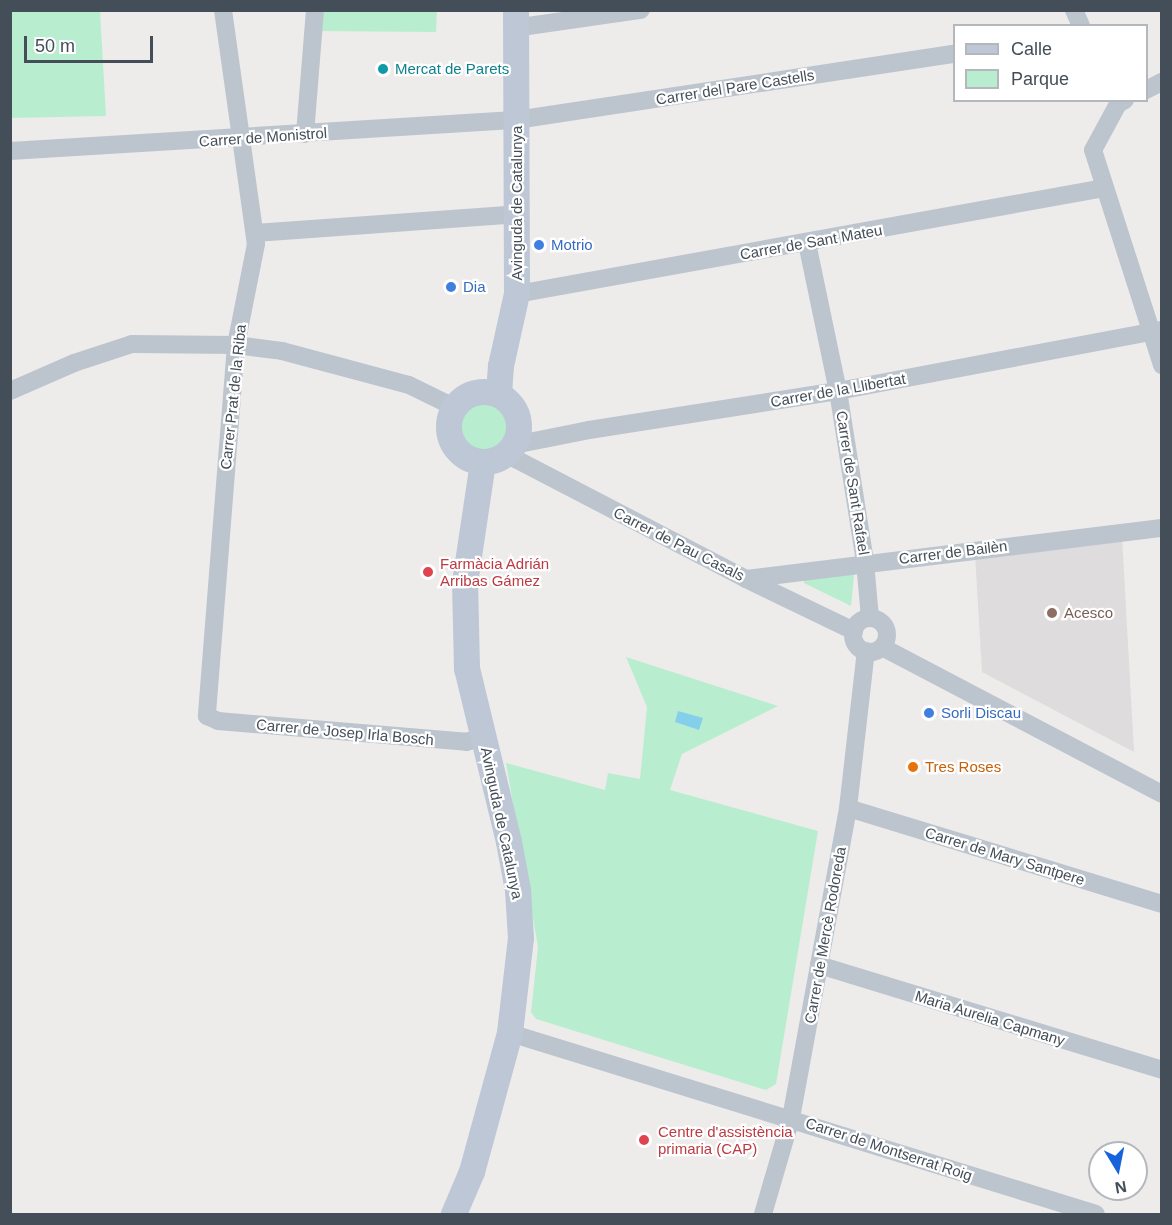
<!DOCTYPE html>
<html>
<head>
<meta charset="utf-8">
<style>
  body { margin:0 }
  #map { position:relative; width:1172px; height:1225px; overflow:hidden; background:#eeebeb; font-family:Helvetica,sans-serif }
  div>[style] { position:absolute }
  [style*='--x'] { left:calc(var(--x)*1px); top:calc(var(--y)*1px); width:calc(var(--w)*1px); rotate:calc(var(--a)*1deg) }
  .education>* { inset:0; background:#dfdcdd }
  .green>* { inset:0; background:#b8eecf }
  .round { border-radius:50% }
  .water>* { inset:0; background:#84d0eb }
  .street>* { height:18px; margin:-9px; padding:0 9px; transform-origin:9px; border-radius:9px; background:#bcc5ce }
  .street>.ring { margin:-9px; padding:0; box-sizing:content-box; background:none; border:18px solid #bcc5ce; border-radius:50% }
  .secondary>* { height:26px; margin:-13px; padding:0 13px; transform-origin:13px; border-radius:13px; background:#bdc7d5 }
  .secondary>.ring { margin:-13px; padding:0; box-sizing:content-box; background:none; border:26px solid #bdc7d5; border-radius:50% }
  .dots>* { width:16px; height:16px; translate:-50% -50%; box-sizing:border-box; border:3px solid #fff; border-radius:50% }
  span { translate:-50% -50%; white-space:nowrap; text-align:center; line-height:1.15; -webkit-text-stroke:4.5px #fff; paint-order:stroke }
  .culture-label { font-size:15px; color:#0d838f }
  .left { translate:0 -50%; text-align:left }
  .street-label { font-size:15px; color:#444e58 }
  .shop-label { font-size:15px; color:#366cbe }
  .health-label { font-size:15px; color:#be3a42 }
  .education-label { font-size:15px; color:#785e54 }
  .food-label { font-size:15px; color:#c56008 }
  .frame { position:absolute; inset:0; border:12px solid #444e58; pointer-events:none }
  .legend { position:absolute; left:953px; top:24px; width:195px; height:78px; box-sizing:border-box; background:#fff; border:2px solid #b4b8bc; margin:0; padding:8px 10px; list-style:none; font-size:18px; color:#444e58 }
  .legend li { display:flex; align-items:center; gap:12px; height:30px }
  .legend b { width:30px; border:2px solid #b4b8bc }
  .north { position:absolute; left:1088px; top:1141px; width:60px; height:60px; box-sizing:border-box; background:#fff; border:2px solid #b4b8bc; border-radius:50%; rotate:170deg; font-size:16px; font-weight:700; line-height:24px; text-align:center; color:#444e58 }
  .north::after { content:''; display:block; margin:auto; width:21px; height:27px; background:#1863db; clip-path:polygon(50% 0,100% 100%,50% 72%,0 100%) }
  .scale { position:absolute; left:24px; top:36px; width:129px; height:27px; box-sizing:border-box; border:3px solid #444e58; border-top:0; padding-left:8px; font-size:18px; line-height:21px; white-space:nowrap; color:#444e58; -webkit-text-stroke:4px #fff; paint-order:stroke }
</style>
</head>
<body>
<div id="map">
  <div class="education">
    <i style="clip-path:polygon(1122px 536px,1134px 752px,982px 672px,975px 554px)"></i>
  </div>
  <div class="green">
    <i style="clip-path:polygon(10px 11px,100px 11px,106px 116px,11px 118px)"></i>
    <i style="clip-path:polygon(315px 11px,437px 11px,436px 32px,313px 31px)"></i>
    <i class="round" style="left:458px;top:400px;width:52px;height:52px"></i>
    <i style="clip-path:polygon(851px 573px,854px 575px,851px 606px,804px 583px,804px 579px)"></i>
    <i style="clip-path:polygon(626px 657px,778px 706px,682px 754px,670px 790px,818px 831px,776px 1084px,766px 1090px,536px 1019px,531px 1012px,538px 947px,506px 763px,605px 790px,608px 773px,640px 779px,647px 707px)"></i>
  </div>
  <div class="water">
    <i style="clip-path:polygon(678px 711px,703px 718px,699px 730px,675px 722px)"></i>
  </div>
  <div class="street">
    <i style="--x:223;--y:10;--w:236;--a:82"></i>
    <i style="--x:256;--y:244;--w:103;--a:101.2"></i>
    <i style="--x:236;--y:345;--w:372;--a:94.5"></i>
    <i style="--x:207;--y:716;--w:12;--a:24"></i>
    <i style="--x:218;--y:721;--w:249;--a:4.8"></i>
    <i style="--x:466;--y:742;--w:19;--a:-16"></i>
    <i style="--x:1074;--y:10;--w:17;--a:66"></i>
    <i style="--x:514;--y:28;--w:128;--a:-8.1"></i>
    <i style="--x:1146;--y:90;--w:18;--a:-27"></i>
    <i style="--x:1125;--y:100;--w:8;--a:150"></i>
    <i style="--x:1118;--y:104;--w:52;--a:118.5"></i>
    <i style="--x:1093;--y:150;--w:226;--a:72.2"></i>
    <i style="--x:305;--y:134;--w:124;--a:-85.4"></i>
    <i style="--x:10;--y:151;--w:507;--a:-3.51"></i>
    <i style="--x:516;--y:120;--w:443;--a:-8.6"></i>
    <i style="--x:255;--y:233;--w:263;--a:-4.1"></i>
    <i style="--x:807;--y:243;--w:151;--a:78.2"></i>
    <i style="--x:838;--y:391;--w:173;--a:81"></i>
    <i style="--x:865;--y:562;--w:56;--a:84.9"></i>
    <i style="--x:517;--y:294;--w:596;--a:-10.24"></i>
    <i style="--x:10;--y:391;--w:70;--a:-23.6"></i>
    <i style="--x:74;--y:363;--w:61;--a:-18.1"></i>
    <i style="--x:132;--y:344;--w:104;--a:0.6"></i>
    <i style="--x:236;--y:345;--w:46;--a:7.4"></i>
    <i style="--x:282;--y:351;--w:131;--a:15"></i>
    <i style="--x:409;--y:385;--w:50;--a:26.1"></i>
    <i style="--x:514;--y:445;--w:76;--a:-11.3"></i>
    <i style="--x:589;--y:430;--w:252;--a:-8.9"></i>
    <i style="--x:838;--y:391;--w:330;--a:-10.7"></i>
    <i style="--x:506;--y:454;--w:271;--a:27.5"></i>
    <i style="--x:746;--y:579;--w:120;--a:25.7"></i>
    <i style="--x:746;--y:579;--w:419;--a:-7"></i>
    <i class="ring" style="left:853px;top:618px;width:16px;height:16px"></i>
    <i style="--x:882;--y:647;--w:316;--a:27.7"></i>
    <i style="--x:848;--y:808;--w:328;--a:17"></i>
    <i style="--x:819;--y:965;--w:359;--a:17"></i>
    <i style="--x:510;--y:1033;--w:613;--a:17.16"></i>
    <i style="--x:763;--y:1214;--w:100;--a:-73.7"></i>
    <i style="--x:791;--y:1118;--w:156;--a:-79.6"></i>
    <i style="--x:819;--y:965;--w:160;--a:-79.5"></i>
    <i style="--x:848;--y:808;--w:158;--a:-83.5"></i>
  </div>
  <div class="secondary">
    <i class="ring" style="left:449px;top:392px;width:44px;height:44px"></i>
    <i style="--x:499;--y:394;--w:28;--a:-86"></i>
    <i style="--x:501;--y:366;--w:74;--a:-77.5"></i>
    <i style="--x:517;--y:294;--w:284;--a:-90.2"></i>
    <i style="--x:454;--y:1214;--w:46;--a:-66.8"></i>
    <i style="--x:472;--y:1172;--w:144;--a:-74.7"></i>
    <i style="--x:510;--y:1033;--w:96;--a:-83.4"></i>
    <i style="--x:521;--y:938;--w:48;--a:-93.6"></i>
    <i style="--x:518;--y:890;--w:49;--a:-100.6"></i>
    <i style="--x:509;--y:842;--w:178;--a:-103.6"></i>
    <i style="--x:467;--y:669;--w:86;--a:-91.3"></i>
    <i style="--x:465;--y:583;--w:122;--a:-81.5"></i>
  </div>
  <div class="dots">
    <i style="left:383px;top:69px;background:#0f9aa8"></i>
    <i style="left:539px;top:245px;background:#3f7fe0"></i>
    <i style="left:451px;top:287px;background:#3f7fe0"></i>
    <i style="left:428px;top:572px;background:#e0444e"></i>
    <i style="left:1052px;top:613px;background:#8d6e63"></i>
    <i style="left:929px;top:713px;background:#3f7fe0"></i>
    <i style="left:913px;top:767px;background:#e8710a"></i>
    <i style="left:644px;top:1140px;background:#e0444e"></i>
  </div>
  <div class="culture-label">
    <span class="left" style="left:395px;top:69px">Mercat de Parets</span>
  </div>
  <div class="street-label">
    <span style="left:735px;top:87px;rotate:-9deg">Carrer del Pare Castells</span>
    <span style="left:263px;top:137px;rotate:-4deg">Carrer de Monistrol</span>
    <span style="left:517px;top:203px;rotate:-90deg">Avinguda de Catalunya</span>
    <span style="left:811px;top:242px;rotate:-10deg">Carrer de Sant Mateu</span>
    <span style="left:838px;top:390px;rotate:-10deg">Carrer de la Llibertat</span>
    <span style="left:233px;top:397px;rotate:-84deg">Carrer Prat de la Riba</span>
    <span style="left:853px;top:483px;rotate:81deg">Carrer de Sant Rafael</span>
    <span style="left:679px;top:544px;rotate:27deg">Carrer de Pau Casals</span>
    <span style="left:953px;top:552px;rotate:-7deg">Carrer de Bailèn</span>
    <span style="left:345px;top:732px;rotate:5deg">Carrer de Josep Irla Bosch</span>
    <span style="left:502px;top:823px;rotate:78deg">Avinguda de Catalunya</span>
    <span style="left:1005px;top:856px;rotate:17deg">Carrer de Mary Santpere</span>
    <span style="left:825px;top:935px;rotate:-80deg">Carrer de Mercè Rodoreda</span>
    <span style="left:990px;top:1018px;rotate:17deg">Maria Aurelia Capmany</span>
    <span style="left:889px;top:1149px;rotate:18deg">Carrer de Montserrat Roig</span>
  </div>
  <div class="shop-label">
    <span class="left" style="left:551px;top:245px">Motrio</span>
    <span class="left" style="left:463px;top:287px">Dia</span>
    <span class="left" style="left:941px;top:713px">Sorli Discau</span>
  </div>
  <div class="health-label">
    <span class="left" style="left:440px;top:572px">Farmàcia Adrián<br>Arribas Gámez</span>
    <span class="left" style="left:658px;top:1140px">Centre d'assistència<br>primaria (CAP)</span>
  </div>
  <div class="education-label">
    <span class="left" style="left:1064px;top:613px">Acesco</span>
  </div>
  <div class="food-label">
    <span class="left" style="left:925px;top:767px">Tres Roses</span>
  </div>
  <div class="frame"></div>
  <ul class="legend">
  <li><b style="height:8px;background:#bdc7d5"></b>Calle</li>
  <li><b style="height:16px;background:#b8eecf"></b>Parque</li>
  </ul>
  <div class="north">N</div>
  <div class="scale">50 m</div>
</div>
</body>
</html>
